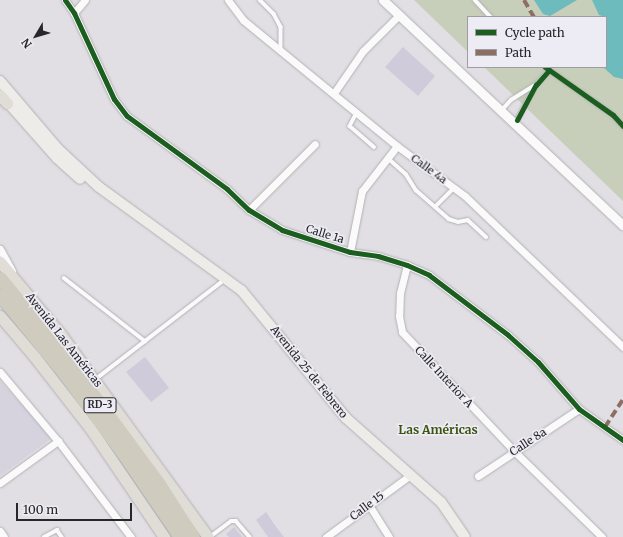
<!DOCTYPE html>
<html>
<head>
<meta charset="utf-8">
<style>
  body { margin:0 }
  #map { position:relative; width:623px; height:537px; overflow:hidden; background:#e1dfe4; font-family:Merriweather,serif }
  div>[style] { position:absolute }
  [style*='--x'] { left:calc(var(--x)*1px); top:calc(var(--y)*1px); width:calc(var(--w)*1px); rotate:calc(var(--a)*1deg) }
  .built>* { inset:0; background:#d6d3de }
  .green>* { inset:0; background:#c7ceb9 }
  .water>* { inset:0; background:#6dbbbd }
  .building>* { inset:0; background:#d0cbda }
  .roads { filter:drop-shadow(0 0 1px #b2b1b5) drop-shadow(0 0 1px #b2b1b5) }
  .service>* { height:3.5px; margin:-1.75px; padding:0 1.75px; transform-origin:1.75px; border-radius:1.75px; background:#fafafb }
  .minor>* { height:7px; margin:-3.5px; padding:0 3.5px; transform-origin:3.5px; border-radius:3.5px; background:#fafafb }
  .tertiary>* { height:9px; margin:-4.5px; padding:0 4.5px; transform-origin:4.5px; border-radius:4.5px; background:#fafafb }
  .secondary>* { height:10px; margin:-5px; padding:0 5px; transform-origin:5px; border-radius:5px; background:#eeece9 }
  .primary>* { height:11px; margin:-5.5px; padding:0 5.5px; transform-origin:5.5px; border-radius:5.5px; background:#e0ddd7 }
  .motorway>* { height:13px; margin:-6.5px; padding:0 6.5px; transform-origin:6.5px; border-radius:6.5px; background:#d0cbbf }
  .quiet>* { height:4px; margin-top:-2px; transform-origin:0; background:repeating-linear-gradient(90deg,#8d6e63 0 8px,transparent 0 12px) }
  .cycleway>* { height:5px; margin:-2.5px; padding:0 2.5px; transform-origin:2.5px; border-radius:2.5px; background:#1b5e20 }
  span { translate:-50% -50%; white-space:nowrap; text-align:center; line-height:1.15; -webkit-text-stroke:3.5px #edebf3; paint-order:stroke }
  .shield-label span { padding:1px 3px; background:#edebf3; border:1px solid; border-radius:3px; -webkit-text-stroke-width:0 }
  .shield-label { font-size:10px; color:#27272a; font-weight:700 }
  .street-label { font-size:11px; color:#27272a }
  .neighbourhood-label { font-size:12px; color:#39540e; font-weight:700 }
  .legend { position:absolute; left:467px; top:16px; width:140px; height:52px; box-sizing:border-box; background:#edebf3; border:1px solid #9e9da3; margin:0; padding:5px 7px; list-style:none; font-size:12px; color:#27272a }
  .legend li { display:flex; align-items:center; gap:8px; height:20px }
  .legend b { width:20px; border:1px solid #9e9da3 }
  .north { position:absolute; left:16px; top:16px; width:40px; height:40px; -webkit-text-stroke:3px #edebf3; paint-order:stroke; rotate:232deg; font-size:11px; font-weight:700; line-height:16px; text-align:center; color:#27272a }
  .north::after { content:''; display:block; margin:auto; width:14px; height:18px; background:#27272a; clip-path:polygon(50% 0,100% 100%,50% 72%,0 100%) }
  .scale { position:absolute; left:16px; top:503px; width:116px; height:18px; box-sizing:border-box; border:2px solid #27272a; border-top:0; padding-left:5px; font-size:12px; line-height:14px; white-space:nowrap; color:#27272a; -webkit-text-stroke:3px #edebf3; paint-order:stroke }
</style>
</head>
<body>
<div id="map">
  <div class="built">
    <i style="clip-path:polygon(0 381px,52px 438px,0 476px)"></i>
  </div>
  <div class="green">
    <i style="clip-path:polygon(414px 0,623px 0,623px 201px,484px 67px,606px 67px,606px 17px,468px 17px,468px 52px)"></i>
  </div>
  <div class="water">
    <i style="clip-path:polygon(534px 0,577px 0,550px 16px,543px 14px)"></i>
    <i style="clip-path:polygon(592px 0,623px 0,623px 79px,614px 77px,603px 67px,606px 67px,606px 17px,599px 15px)"></i>
  </div>
  <div class="building">
    <i style="clip-path:polygon(403px 47px,435px 76px,418px 96px,385px 67px)"></i>
    <i style="clip-path:polygon(145px 357px,169px 388px,151px 402px,126px 372px)"></i>
    <i style="clip-path:polygon(266px 512px,274px 524px,284px 537px,268px 537px,256px 520px)"></i>
    <i style="clip-path:polygon(234px 527px,242px 537px,229px 537px,226px 534px)"></i>
  </div>
  <div class="roads">
    <div class="service">
      <i style="--x:260;--y:0;--w:20;--a:45"></i>
      <i style="--x:274;--y:14;--w:15;--a:62"></i>
      <i style="--x:281;--y:27;--w:23;--a:90"></i>
      <i style="--x:475;--y:0;--w:23;--a:47"></i>
      <i style="--x:545;--y:67;--w:83;--a:35.2"></i>
      <i style="--x:613;--y:115;--w:15;--a:48"></i>
      <i style="--x:502;--y:110;--w:13;--a:-48"></i>
      <i style="--x:511;--y:100;--w:28;--a:-32"></i>
      <i style="--x:357;--y:113;--w:15;--a:118"></i>
      <i style="--x:350;--y:126;--w:32;--a:41"></i>
      <i style="--x:517;--y:120;--w:40;--a:-62"></i>
      <i style="--x:536;--y:85;--w:20;--a:-49"></i>
      <i style="--x:388;--y:158;--w:24;--a:42"></i>
      <i style="--x:406;--y:174;--w:19;--a:58"></i>
      <i style="--x:416;--y:190;--w:44;--a:41.3"></i>
      <i style="--x:449;--y:219;--w:9;--a:18"></i>
      <i style="--x:458;--y:222;--w:10;--a:-11"></i>
      <i style="--x:468;--y:220;--w:25;--a:43"></i>
      <i style="--x:435;--y:207;--w:27;--a:-45"></i>
      <i style="--x:64;--y:278;--w:103;--a:37.9"></i>
      <i style="--x:96;--y:379;--w:162;--a:-37.7"></i>
      <i style="--x:44;--y:537;--w:15;--a:-28"></i>
      <i style="--x:57;--y:530;--w:9;--a:54"></i>
      <i style="--x:210;--y:537;--w:26;--a:-37"></i>
      <i style="--x:231;--y:521;--w:5;--a:0"></i>
      <i style="--x:236;--y:521;--w:21;--a:49"></i>
    </div>
    <div class="minor">
      <i style="--x:65;--y:0;--w:16;--a:55"></i>
      <i style="--x:74;--y:13;--w:95;--a:65.1"></i>
      <i style="--x:114;--y:99;--w:21;--a:53"></i>
      <i style="--x:127;--y:116;--w:124;--a:36.1"></i>
      <i style="--x:227;--y:189;--w:30;--a:44"></i>
      <i style="--x:249;--y:210;--w:39;--a:31"></i>
      <i style="--x:282;--y:230;--w:71;--a:17.9"></i>
      <i style="--x:350;--y:252;--w:28;--a:8"></i>
      <i style="--x:378;--y:256;--w:30;--a:17"></i>
      <i style="--x:407;--y:265;--w:24;--a:24"></i>
      <i style="--x:429;--y:275;--w:99;--a:37.2"></i>
      <i style="--x:508;--y:335;--w:40;--a:42"></i>
      <i style="--x:538;--y:362;--w:62;--a:48.9"></i>
      <i style="--x:579;--y:409;--w:54;--a:35.2"></i>
      <i style="--x:228;--y:0;--w:25;--a:53"></i>
      <i style="--x:243;--y:20;--w:199;--a:39.3"></i>
      <i style="--x:397;--y:146;--w:84;--a:36.3"></i>
      <i style="--x:465;--y:196;--w:219;--a:43.7"></i>
      <i style="--x:74;--y:13;--w:17;--a:-50"></i>
      <i style="--x:334;--y:93;--w:51;--a:-55.4"></i>
      <i style="--x:363;--y:51;--w:51;--a:-45"></i>
      <i style="--x:249;--y:210;--w:93;--a:-45"></i>
      <i style="--x:0;--y:249;--w:25;--a:61"></i>
      <i style="--x:350;--y:252;--w:62;--a:-78.9"></i>
      <i style="--x:362;--y:191;--w:57;--a:-52.1"></i>
      <i style="--x:407;--y:265;--w:29;--a:104"></i>
      <i style="--x:400;--y:293;--w:23;--a:92"></i>
      <i style="--x:399;--y:316;--w:16;--a:79"></i>
      <i style="--x:402;--y:332;--w:163;--a:46.7"></i>
      <i style="--x:514;--y:451;--w:123;--a:44.3"></i>
      <i style="--x:0;--y:372;--w:90;--a:50"></i>
      <i style="--x:58;--y:441;--w:121;--a:52.8"></i>
      <i style="--x:478;--y:476;--w:121;--a:-33.6"></i>
      <i style="--x:0;--y:483;--w:72;--a:-35.9"></i>
      <i style="--x:369;--y:505;--w:38;--a:58"></i>
      <i style="--x:0;--y:531;--w:7;--a:56"></i>
      <i style="--x:326;--y:537;--w:103;--a:-36.3"></i>
    </div>
    <div class="tertiary">
      <i style="--x:383;--y:0;--w:329;--a:43.2"></i>
    </div>
    <div class="secondary">
      <i style="--x:0;--y:81;--w:89;--a:49.5"></i>
      <i style="--x:58;--y:149;--w:56;--a:42.8"></i>
      <i style="--x:99;--y:187;--w:177;--a:36"></i>
      <i style="--x:242;--y:291;--w:164;--a:50.7"></i>
      <i style="--x:346;--y:418;--w:127;--a:41.5"></i>
      <i style="--x:441;--y:502;--w:42;--a:55.6"></i>
      <i style="--x:3;--y:97;--w:81;--a:48.5"></i>
      <i style="--x:57;--y:158;--w:31;--a:42"></i>
    </div>
    <div class="primary">
      <i style="--x:0;--y:95;--w:11;--a:49"></i>
      <i style="--x:0;--y:262;--w:97;--a:50"></i>
      <i style="--x:62;--y:336;--w:248;--a:54"></i>
      <i style="--x:0;--y:316;--w:52;--a:49.6"></i>
      <i style="--x:34;--y:356;--w:91;--a:52.1"></i>
      <i style="--x:90;--y:428;--w:132;--a:55.8"></i>
    </div>
    <div class="motorway">
      <i style="--x:0;--y:278;--w:105;--a:50.4"></i>
      <i style="--x:67;--y:359;--w:155;--a:53.6"></i>
      <i style="--x:159;--y:484;--w:63;--a:57.3"></i>
      <i style="--x:0;--y:295;--w:99;--a:50.7"></i>
      <i style="--x:63;--y:372;--w:104;--a:53.6"></i>
      <i style="--x:125;--y:456;--w:98;--a:55.8"></i>
    </div>
  </div>
  <div class="quiet">
    <i style="--x:524;--y:0;--w:20;--a:60"></i>
    <i style="--x:605;--y:427;--w:33;--a:-57"></i>
  </div>
  <div class="cycleway">
    <i style="--x:65;--y:0;--w:16;--a:55"></i>
    <i style="--x:74;--y:13;--w:95;--a:65.1"></i>
    <i style="--x:114;--y:99;--w:21;--a:53"></i>
    <i style="--x:127;--y:116;--w:124;--a:36.1"></i>
    <i style="--x:227;--y:189;--w:30;--a:44"></i>
    <i style="--x:249;--y:210;--w:39;--a:31"></i>
    <i style="--x:282;--y:230;--w:71;--a:17.9"></i>
    <i style="--x:350;--y:252;--w:28;--a:8"></i>
    <i style="--x:378;--y:256;--w:30;--a:17"></i>
    <i style="--x:407;--y:265;--w:24;--a:24"></i>
    <i style="--x:429;--y:275;--w:99;--a:37.2"></i>
    <i style="--x:508;--y:335;--w:40;--a:42"></i>
    <i style="--x:538;--y:362;--w:62;--a:48.9"></i>
    <i style="--x:579;--y:409;--w:54;--a:35.2"></i>
    <i style="--x:545;--y:67;--w:83;--a:35.2"></i>
    <i style="--x:613;--y:115;--w:15;--a:48"></i>
    <i style="--x:517;--y:120;--w:40;--a:-62"></i>
    <i style="--x:536;--y:85;--w:20;--a:-49"></i>
  </div>
  <div class="shield-label">
    <span style="left:100px;top:405px">RD-3</span>
  </div>
  <div class="street-label">
    <span style="left:429px;top:169px;rotate:36deg">Calle 4a</span>
    <span style="left:325px;top:234px;rotate:17deg">Calle 1a</span>
    <span style="left:64px;top:340px;rotate:52deg">Avenida Las Américas</span>
    <span style="left:309px;top:372px;rotate:51deg">Avenida 25 de Febrero</span>
    <span style="left:444px;top:377px;rotate:47deg">Calle Interior A</span>
    <span style="left:528px;top:442px;rotate:-33deg">Calle 8a</span>
    <span style="left:367px;top:506px;rotate:-37deg">Calle 15</span>
  </div>
  <div class="neighbourhood-label">
    <span style="left:438px;top:430px">Las Américas</span>
  </div>
  <ul class="legend">
  <li><b style="height:5px;background:#1b5e20"></b>Cycle path</li>
  <li><b style="height:5px;background:#8d6e63"></b>Path</li>
  </ul>
  <div class="north">N</div>
  <div class="scale">100 m</div>
</div>
</body>
</html>
